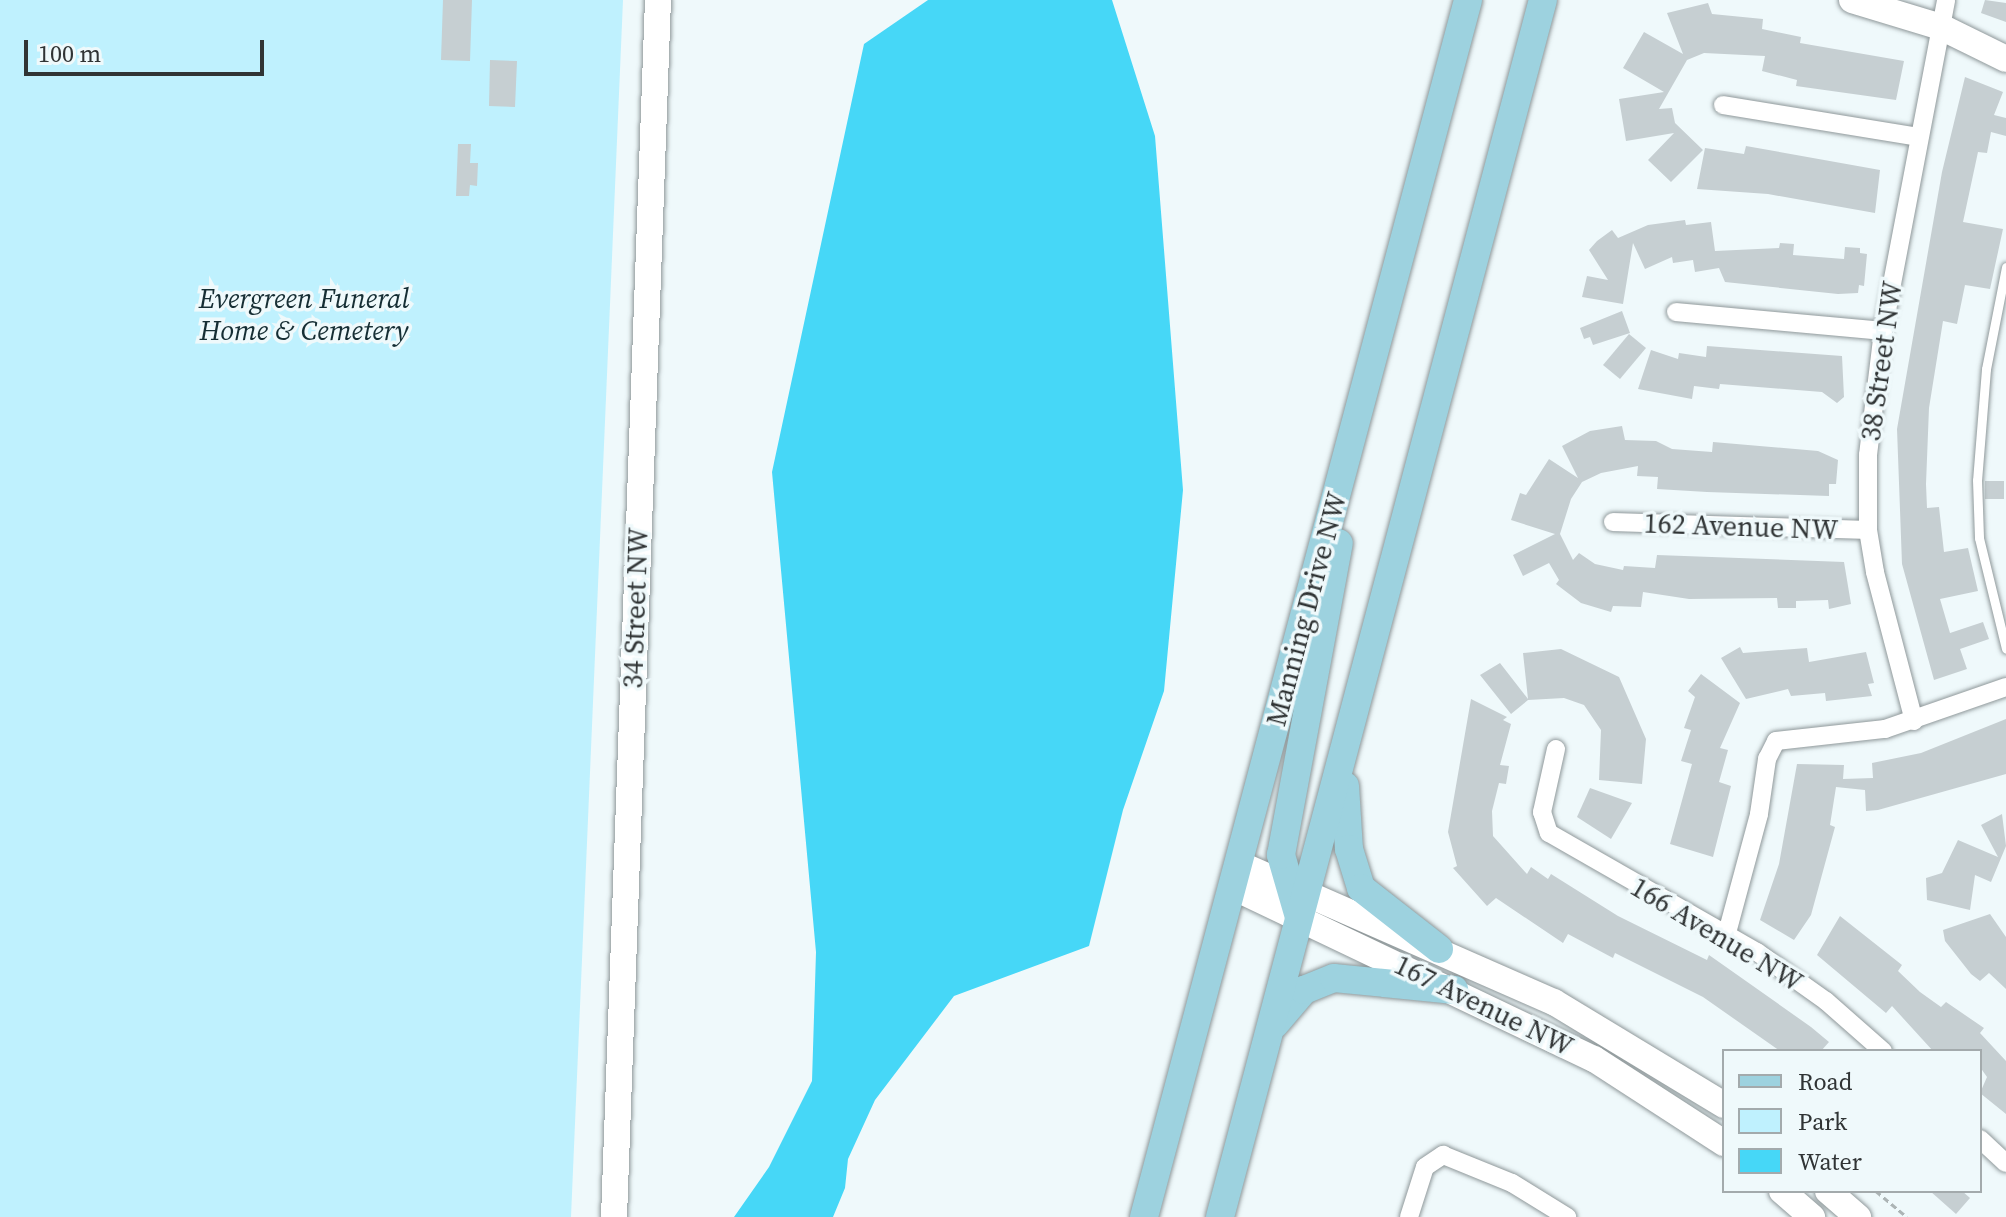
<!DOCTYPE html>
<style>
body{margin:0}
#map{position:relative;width:2006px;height:1217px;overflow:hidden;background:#eff9fb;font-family:"Source Serif 4",serif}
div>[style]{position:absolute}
.green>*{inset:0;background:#bff1fe}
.water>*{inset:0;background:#46d7f7}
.building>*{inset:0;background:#c6cfd2}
.path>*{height:3px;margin-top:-1.5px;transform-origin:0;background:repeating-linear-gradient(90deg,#acb4b5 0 6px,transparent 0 10px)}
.roads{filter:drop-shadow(0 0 2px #8f989a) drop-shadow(0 0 2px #8f989a)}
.lane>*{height:9px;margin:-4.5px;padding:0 4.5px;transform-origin:4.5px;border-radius:4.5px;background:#fff}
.street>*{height:18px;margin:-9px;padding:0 9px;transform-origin:9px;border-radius:9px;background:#fff}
.secondary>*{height:26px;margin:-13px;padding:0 13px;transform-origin:13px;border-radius:13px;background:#fff}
.primary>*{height:28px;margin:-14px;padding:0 14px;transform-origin:14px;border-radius:14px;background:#9dd2df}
span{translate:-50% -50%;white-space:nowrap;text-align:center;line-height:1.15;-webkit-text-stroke:7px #eff9fb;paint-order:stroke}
.park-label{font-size:28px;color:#162e34;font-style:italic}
.street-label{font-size:28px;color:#303435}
.legend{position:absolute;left:1722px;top:1049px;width:260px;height:144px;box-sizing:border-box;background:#eff9fb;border:2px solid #a3aaac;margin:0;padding:10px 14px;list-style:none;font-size:24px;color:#303435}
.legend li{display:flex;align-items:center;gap:16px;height:40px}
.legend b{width:40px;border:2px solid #a3aaac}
.scale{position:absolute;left:24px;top:40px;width:240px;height:36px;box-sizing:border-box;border:4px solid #303435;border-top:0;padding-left:10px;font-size:24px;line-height:28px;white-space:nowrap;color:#303435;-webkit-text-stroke:6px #eff9fb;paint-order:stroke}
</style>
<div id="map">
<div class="green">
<i style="clip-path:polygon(0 0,623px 0,571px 1217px,0 1217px)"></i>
</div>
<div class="water">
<i style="clip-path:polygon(928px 0,1112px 0,1155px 136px,1183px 490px,1164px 691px,1123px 810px,1089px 946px,954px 996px,875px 1100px,848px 1159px,845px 1188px,833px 1217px,734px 1217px,769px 1167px,812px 1081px,816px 952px,772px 472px,864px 44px)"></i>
</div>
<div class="building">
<i style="clip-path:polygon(443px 0,472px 0,470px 61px,441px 60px)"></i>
<i style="clip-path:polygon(1985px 0,2006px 3px,2006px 22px,1981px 13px)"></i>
<i style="clip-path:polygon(1708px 3px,1712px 14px,1763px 19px,1762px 29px,1801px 37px,1800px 43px,1904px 61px,1896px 100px,1796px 86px,1797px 80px,1762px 71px,1765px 56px,1704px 53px,1687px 60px,1659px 109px,1672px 108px,1675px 123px,1703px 150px,1671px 182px,1648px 160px,1674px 133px,1626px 141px,1619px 99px,1664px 92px,1623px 68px,1644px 32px,1683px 54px,1667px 13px)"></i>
<i style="clip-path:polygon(490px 60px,517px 61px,515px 107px,489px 106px)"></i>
<i style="clip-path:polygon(1965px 77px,2003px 92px,1994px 115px,2006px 118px,2006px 136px,1991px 132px,1987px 153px,1978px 152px,1963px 222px,2003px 229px,1990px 289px,1965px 285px,1957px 324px,1943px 321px,1929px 408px,1926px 484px,1927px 508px,1939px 507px,1944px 552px,1968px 548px,1978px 591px,1940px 599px,1950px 633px,1983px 622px,1989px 639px,1960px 649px,1967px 669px,1934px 680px,1902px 564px,1897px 429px,1942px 172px)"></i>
<i style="clip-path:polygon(458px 144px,471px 144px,470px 163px,478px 163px,477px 186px,470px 185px,469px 196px,456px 196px)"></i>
<i style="clip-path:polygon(1746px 146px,1880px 170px,1875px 213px,1768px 194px,1697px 189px,1705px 148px,1744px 154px)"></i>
<i style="clip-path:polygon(1685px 220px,1686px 225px,1711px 222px,1715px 251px,1779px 248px,1780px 243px,1794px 244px,1793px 255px,1844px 259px,1845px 247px,1860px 248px,1860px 253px,1867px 254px,1864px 286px,1859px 285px,1858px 293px,1838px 294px,1725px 282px,1719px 268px,1695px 272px,1693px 260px,1673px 263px,1672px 257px,1645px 269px,1633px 243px,1623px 304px,1582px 297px,1587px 276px,1608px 280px,1589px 250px,1597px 241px,1612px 230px,1618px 238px,1648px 225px)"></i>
<i style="clip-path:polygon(1622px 311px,1630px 333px,1593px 345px,1590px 337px,1584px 339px,1580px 328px)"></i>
<i style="clip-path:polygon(1629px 334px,1646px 348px,1620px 379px,1603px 365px)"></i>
<i style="clip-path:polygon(1707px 346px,1842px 356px,1844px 397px,1837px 403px,1822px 392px,1720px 384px,1719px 389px,1694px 386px,1692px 399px,1638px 389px,1651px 350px,1678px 359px,1679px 353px,1706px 357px)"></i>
<i style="clip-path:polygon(1622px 426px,1625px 440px,1656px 441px,1672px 449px,1712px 452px,1713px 442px,1818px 451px,1838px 460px,1836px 484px,1829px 484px,1829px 496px,1707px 492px,1657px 489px,1658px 477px,1637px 476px,1638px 466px,1601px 473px,1582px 482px,1571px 499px,1560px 534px,1573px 560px,1579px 553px,1595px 564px,1623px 570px,1624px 566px,1655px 568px,1657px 555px,1844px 562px,1851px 604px,1829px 609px,1828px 600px,1796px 601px,1796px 608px,1778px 608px,1777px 598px,1689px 599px,1643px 592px,1641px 607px,1613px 606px,1611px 612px,1581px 603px,1556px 584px,1559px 580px,1549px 563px,1523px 576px,1513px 555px,1555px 534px,1511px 520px,1520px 493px,1526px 495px,1549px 459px,1578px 478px,1562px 446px,1590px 431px)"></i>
<i style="clip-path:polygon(1985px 481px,2004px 481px,2004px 499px,1985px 499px)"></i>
<i style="clip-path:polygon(1740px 647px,1743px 653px,1807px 648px,1809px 662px,1866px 652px,1874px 683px,1868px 684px,1872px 696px,1826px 701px,1825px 693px,1791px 696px,1788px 689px,1746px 699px,1721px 658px)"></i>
<i style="clip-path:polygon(1561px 649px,1619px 677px,1646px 739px,1642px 784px,1599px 780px,1601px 730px,1584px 705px,1564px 698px,1528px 700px,1511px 714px,1480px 675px,1500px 663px,1528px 699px,1523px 653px)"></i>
<i style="clip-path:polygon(1701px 674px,1740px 703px,1720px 748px,1728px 750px,1719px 782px,1731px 786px,1713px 857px,1670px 844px,1692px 764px,1681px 761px,1691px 730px,1684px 728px,1695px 697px,1688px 691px)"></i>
<i style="clip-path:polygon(1471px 699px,1507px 717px,1503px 720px,1511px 724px,1500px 765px,1509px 766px,1506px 784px,1499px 783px,1492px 811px,1493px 836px,1527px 874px,1531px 867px,1548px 879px,1551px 874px,1618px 916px,1707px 960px,1709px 955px,1811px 1027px,1829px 1042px,1821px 1051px,1780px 1051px,1703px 997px,1615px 953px,1613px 958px,1568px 934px,1563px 943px,1496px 898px,1487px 906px,1453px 868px,1457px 866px,1448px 832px)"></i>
<i style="clip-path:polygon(2006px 719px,2006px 774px,1878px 810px,1866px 811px,1865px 790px,1836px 787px,1830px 825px,1835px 827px,1811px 915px,1794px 940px,1760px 920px,1779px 864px,1797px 764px,1844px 765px,1843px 779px,1873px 778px,1872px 763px,1921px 753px)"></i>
<i style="clip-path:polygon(1590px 788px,1632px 803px,1611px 839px,1577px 817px)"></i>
<i style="clip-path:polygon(2002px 814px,2006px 846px,1991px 882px,1975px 875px,1970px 910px,1927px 900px,1926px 878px,1942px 873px,1958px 840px,1998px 857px,1981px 825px)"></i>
<i style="clip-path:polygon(1990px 914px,2006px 937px,2006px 989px,1989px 973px,1980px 981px,1971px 974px,1945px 941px,1943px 930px)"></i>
<i style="clip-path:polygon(1840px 916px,1902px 965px,1898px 971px,1920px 992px,1941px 1007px,1946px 1002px,1984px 1028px,1980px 1033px,2006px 1061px,2006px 1114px,1980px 1093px,1987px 1077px,1980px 1067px,1980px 1051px,1933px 1051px,1892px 1006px,1886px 1013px,1817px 955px)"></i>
<i style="clip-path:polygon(1930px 1191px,1962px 1191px,1970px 1198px,1956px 1214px)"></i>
</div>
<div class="path">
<i style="left:1876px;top:1191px;width:40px;rotate:40deg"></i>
</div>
<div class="roads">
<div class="lane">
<i style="left:2006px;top:267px;width:104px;rotate:101.1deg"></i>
<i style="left:1986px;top:369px;width:111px;rotate:94.6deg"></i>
<i style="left:1977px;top:480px;width:58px;rotate:88deg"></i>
<i style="left:1979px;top:538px;width:114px;rotate:76.3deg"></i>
</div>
<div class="street">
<i style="left:1723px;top:105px;width:198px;rotate:9.3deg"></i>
<i style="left:1676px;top:312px;width:208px;rotate:5.2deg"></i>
<i style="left:1613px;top:522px;width:255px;rotate:1.8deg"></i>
<i style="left:1914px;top:721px;width:154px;rotate:-104.7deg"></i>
<i style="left:1875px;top:572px;width:43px;rotate:-99.5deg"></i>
<i style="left:1868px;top:530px;width:75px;rotate:-90deg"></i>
<i style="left:1868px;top:455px;width:125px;rotate:-83.1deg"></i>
<i style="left:1883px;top:331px;width:337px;rotate:-79.2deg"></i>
<i style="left:1556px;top:749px;width:65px;rotate:102.5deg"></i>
<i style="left:1542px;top:812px;width:22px;rotate:72deg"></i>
<i style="left:1549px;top:833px;width:240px;rotate:29.8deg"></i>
<i style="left:1757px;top:952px;width:85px;rotate:35.4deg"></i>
<i style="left:1826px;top:1001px;width:76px;rotate:41.3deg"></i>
<i style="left:1727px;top:933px;width:123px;rotate:-74.9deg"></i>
<i style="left:1759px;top:814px;width:56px;rotate:-81.7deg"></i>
<i style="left:1767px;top:759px;width:20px;rotate:-63deg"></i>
<i style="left:1776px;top:741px;width:110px;rotate:-6.3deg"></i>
<i style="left:1885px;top:729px;width:128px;rotate:-19.1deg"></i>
<i style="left:1980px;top:1139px;width:35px;rotate:43deg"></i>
<i style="left:1409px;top:1217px;width:52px;rotate:-72.3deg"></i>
<i style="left:1425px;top:1167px;width:22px;rotate:-34deg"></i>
<i style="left:1443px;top:1155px;width:74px;rotate:22.1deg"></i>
<i style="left:1512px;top:1183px;width:65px;rotate:31.7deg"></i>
</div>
<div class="secondary">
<i style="left:1852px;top:0;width:93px;rotate:16.9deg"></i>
<i style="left:1941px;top:27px;width:72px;rotate:26.2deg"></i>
<i style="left:1239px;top:864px;width:344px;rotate:23.7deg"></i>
<i style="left:1554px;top:1002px;width:199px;rotate:31.2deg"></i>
<i style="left:1233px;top:887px;width:400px;rotate:25.5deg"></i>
<i style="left:1594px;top:1059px;width:155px;rotate:32.9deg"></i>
<i style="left:1782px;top:1191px;width:40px;rotate:41deg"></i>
<i style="left:1828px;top:1191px;width:40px;rotate:41deg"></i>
<i style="left:614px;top:1217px;width:1218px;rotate:-87.93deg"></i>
</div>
<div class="primary">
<i style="left:1345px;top:786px;width:63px;rotate:86.4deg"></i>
<i style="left:1349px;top:849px;width:41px;rotate:72.9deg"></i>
<i style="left:1361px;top:888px;width:99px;rotate:38deg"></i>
<i style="left:1299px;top:917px;width:65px;rotate:-106.2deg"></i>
<i style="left:1281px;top:855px;width:317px;rotate:-79.5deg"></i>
<i style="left:1275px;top:1024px;width:45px;rotate:-49.5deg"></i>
<i style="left:1304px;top:990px;width:32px;rotate:-22deg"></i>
<i style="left:1334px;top:978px;width:121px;rotate:5.7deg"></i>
<i style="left:1144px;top:1217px;width:1259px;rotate:-75.09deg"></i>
<i style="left:1220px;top:1217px;width:1259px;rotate:-75.14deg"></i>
</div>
</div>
<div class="park-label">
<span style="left:304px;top:314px">Evergreen Funeral<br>Home &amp; Cemetery</span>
</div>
<div class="street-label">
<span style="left:1881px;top:361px;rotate:-82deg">38 Street NW</span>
<span style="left:1741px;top:526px;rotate:2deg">162 Avenue NW</span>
<span style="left:635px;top:608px;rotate:-88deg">34 Street NW</span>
<span style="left:1306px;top:609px;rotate:-75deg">Manning Drive NW</span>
<span style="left:1717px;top:934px;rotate:31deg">166 Avenue NW</span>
<span style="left:1484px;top:1005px;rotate:26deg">167 Avenue NW</span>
</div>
<ul class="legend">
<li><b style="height:10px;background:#9dd2df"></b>Road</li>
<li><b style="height:22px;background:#bff1fe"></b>Park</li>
<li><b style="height:22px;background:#46d7f7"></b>Water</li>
</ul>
<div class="scale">100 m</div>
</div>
